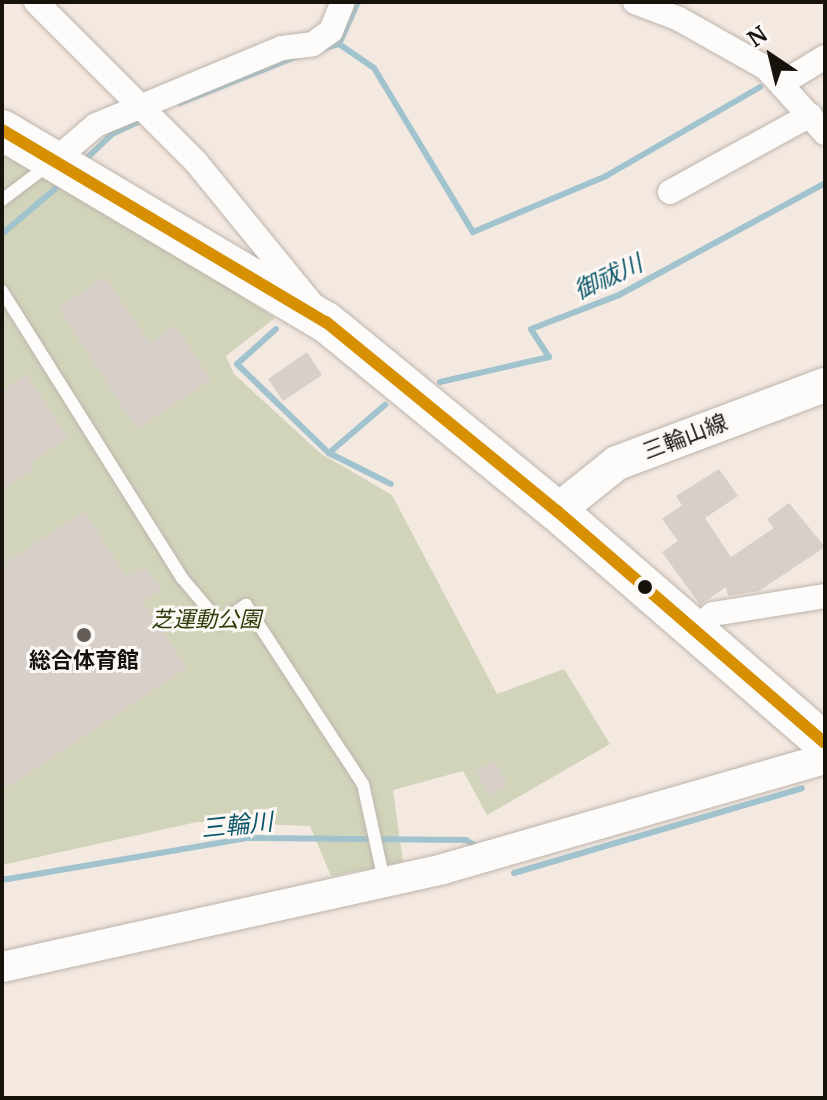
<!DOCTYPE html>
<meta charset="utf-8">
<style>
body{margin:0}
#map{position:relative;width:827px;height:1100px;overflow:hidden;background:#f4e9e1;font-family:Merriweather,"Noto Sans JP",serif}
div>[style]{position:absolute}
.green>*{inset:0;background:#d1d4ba}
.stream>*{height:6px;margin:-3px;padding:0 3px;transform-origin:3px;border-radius:3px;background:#a1c3cd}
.building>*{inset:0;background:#d8cfc9}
.roads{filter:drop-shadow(0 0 2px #bcb4ad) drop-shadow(0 0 2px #bcb4ad)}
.service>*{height:12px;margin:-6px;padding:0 6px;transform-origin:6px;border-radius:6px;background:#fdfcfa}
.minor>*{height:24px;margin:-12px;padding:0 12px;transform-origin:12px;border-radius:12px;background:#fdfcfa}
.tertiary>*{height:30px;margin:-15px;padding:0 15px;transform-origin:15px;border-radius:15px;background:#fdfcfa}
.secondary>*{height:34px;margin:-17px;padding:0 17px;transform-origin:17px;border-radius:17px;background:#fdfcfa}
.trunk>*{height:40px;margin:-20px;padding:0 20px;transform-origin:20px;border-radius:20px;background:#fdfcfa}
.bus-1>*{height:12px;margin:-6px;padding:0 6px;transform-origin:6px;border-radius:6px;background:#d69002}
.dots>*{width:22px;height:22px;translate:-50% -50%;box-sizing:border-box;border:4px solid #fcf8f5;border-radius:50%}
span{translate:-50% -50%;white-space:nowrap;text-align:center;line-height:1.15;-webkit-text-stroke:6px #fcf8f5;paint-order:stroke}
.street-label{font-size:22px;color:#18120d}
.park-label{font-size:22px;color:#2c3b08;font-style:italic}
.poi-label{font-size:22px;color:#18120d;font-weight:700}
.water-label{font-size:24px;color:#0a576a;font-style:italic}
.frame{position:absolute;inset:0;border:4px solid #18120d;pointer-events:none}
.north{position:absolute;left:731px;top:16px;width:80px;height:80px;-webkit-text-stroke:6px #fcf8f5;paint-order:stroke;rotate:325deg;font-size:22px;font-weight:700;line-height:32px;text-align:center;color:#18120d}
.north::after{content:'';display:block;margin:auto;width:28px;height:36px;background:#18120d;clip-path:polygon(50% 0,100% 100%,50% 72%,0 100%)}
</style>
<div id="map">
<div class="green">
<i style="clip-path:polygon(2px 152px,92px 199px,275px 318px,226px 356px,234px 374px,320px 453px,392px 495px,497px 694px,564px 669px,610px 744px,487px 815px,463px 771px,393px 790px,403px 862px,331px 876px,310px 826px,197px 822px,2px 865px)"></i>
</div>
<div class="stream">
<i style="left:339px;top:44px;width:42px;rotate:34.4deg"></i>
<i style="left:374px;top:68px;width:192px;rotate:58.9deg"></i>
<i style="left:473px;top:232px;width:144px;rotate:-22.8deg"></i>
<i style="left:606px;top:176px;width:178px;rotate:-30deg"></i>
<i style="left:325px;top:48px;width:15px;rotate:-16deg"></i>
<i style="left:339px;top:44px;width:46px;rotate:-65.7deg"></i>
<i style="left:180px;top:103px;width:124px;rotate:-21.8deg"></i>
<i style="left:82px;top:163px;width:42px;rotate:-44deg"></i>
<i style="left:112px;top:134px;width:35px;rotate:-25deg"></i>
<i style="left:2px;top:234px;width:80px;rotate:-40.4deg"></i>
<i style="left:276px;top:329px;width:52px;rotate:138.1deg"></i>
<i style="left:237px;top:364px;width:128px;rotate:44.1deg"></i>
<i style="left:329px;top:453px;width:69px;rotate:26.6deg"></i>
<i style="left:440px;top:382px;width:112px;rotate:-12.9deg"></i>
<i style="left:549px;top:357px;width:33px;rotate:-123deg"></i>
<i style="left:531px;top:329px;width:94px;rotate:-21.1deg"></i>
<i style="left:619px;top:295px;width:234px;rotate:-28.5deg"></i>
<i style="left:329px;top:453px;width:74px;rotate:-40.6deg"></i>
<i style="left:514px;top:873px;width:300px;rotate:-16.4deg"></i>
<i style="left:2px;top:880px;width:250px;rotate:-9.7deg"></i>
<i style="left:248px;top:838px;width:218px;rotate:0.5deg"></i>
<i style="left:466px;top:840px;width:13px;rotate:32deg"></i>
</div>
<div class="building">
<i style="clip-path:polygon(105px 277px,150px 343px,176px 326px,211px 380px,137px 429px,58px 308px)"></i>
<i style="clip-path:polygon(307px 352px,322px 375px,283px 401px,268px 379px)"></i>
<i style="clip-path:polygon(27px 374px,68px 438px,29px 464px,33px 470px,2px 490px,2px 390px)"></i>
<i style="clip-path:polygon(719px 469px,738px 496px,705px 518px,731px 557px,774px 528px,767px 519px,789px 503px,825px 547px,759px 591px,728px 596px,726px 587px,700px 605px,662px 552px,678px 541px,662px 519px,682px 505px,676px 496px)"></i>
<i style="clip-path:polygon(84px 511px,127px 577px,145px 566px,161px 590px,143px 601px,187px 668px,2px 791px,2px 565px)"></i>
<i style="clip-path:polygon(494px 761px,508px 785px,489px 796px,476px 771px)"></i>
</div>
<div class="roads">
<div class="service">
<i style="left:2px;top:200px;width:56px;rotate:-37.1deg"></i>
<i style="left:2px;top:291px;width:339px;rotate:57.9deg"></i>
<i style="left:182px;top:578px;width:59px;rotate:49.8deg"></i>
<i style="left:220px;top:623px;width:32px;rotate:-35deg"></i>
<i style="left:246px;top:605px;width:176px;rotate:56.9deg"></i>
<i style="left:342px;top:752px;width:38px;rotate:57deg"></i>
<i style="left:363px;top:784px;width:98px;rotate:77.7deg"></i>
</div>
<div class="minor">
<i style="left:36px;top:2px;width:226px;rotate:45deg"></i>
<i style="left:196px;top:162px;width:183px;rotate:50.8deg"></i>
<i style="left:635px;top:2px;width:47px;rotate:21.1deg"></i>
<i style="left:679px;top:19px;width:100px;rotate:29.4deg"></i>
<i style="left:766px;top:68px;width:88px;rotate:47.8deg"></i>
<i style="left:784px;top:82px;width:48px;rotate:-31.4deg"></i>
<i style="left:55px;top:160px;width:54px;rotate:-40.5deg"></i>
<i style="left:96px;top:125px;width:201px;rotate:-22.5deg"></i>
<i style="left:282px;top:48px;width:31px;rotate:-7deg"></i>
<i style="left:313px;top:44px;width:22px;rotate:-36deg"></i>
<i style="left:331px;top:31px;width:31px;rotate:-68deg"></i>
<i style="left:670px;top:192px;width:160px;rotate:-28.8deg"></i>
<i style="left:695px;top:629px;width:23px;rotate:-40deg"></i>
<i style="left:713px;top:614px;width:113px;rotate:-9.1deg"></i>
</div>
<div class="tertiary">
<i style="left:2px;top:967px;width:452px;rotate:-12.5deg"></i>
<i style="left:443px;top:869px;width:398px;rotate:-16.1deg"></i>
</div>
<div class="secondary">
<i style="left:557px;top:511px;width:77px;rotate:-38.7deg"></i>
<i style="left:617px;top:463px;width:222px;rotate:-20.6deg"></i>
</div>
<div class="trunk">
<i style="left:2px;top:130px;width:377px;rotate:30.7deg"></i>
<i style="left:326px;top:322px;width:298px;rotate:39.3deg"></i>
<i style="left:557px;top:511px;width:354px;rotate:40.9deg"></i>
</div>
</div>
<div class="bus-1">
<i style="left:2px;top:130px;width:377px;rotate:30.7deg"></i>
<i style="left:326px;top:322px;width:298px;rotate:39.3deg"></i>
<i style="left:557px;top:511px;width:354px;rotate:40.9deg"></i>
</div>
<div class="dots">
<i style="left:645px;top:587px;background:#18120d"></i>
<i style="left:84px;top:635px;background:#655d57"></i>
</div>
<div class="street-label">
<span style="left:685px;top:437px;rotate:-21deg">三輪山線</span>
</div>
<div class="park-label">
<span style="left:206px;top:620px">芝運動公園</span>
</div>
<div class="poi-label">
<span style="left:84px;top:661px">総合体育館</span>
</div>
<div class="water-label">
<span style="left:608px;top:277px;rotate:-25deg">御祓川</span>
<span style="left:237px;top:825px;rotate:-6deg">三輪川</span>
</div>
<div class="frame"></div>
<div class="north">N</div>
</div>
